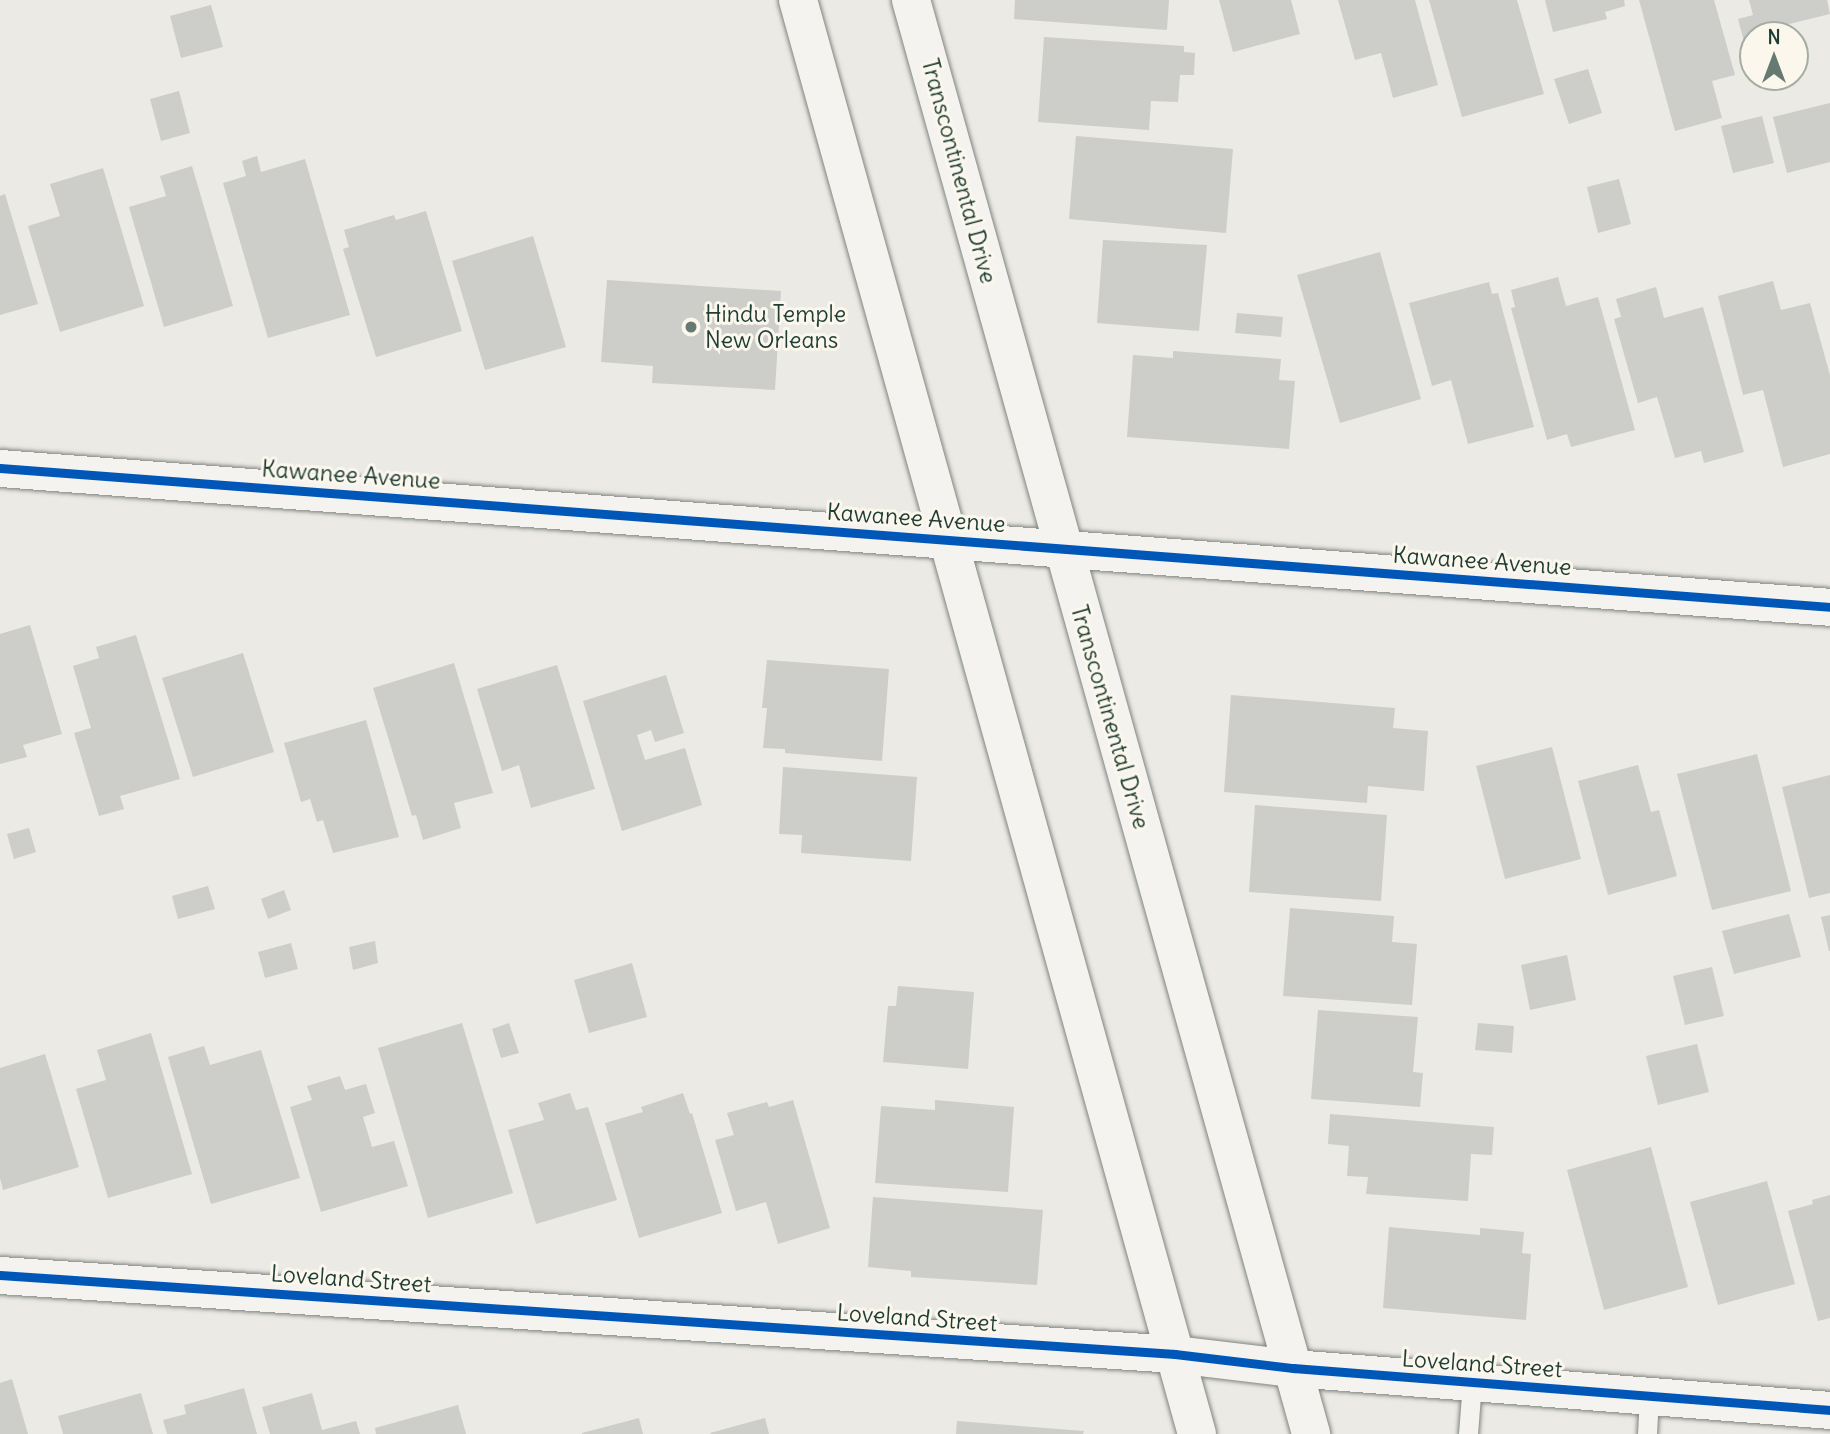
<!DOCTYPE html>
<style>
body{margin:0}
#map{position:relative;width:1830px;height:1434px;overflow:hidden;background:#ebeae4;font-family:Delius,sans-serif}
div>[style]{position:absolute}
.building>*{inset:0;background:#cdceca}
.roads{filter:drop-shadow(0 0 2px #808581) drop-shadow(0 0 2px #808581)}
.service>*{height:19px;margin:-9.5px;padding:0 9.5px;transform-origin:9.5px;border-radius:9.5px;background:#f4f3ef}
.minor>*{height:37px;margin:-18.5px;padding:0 18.5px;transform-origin:18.5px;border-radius:18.5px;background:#f4f3ef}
.tertiary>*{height:38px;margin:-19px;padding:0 19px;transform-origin:19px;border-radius:19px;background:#f4f3ef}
.cycleway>*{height:9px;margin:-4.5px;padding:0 4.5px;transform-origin:4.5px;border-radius:4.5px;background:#0057b8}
.dots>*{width:19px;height:19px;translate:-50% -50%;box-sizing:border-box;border:4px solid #fbf7ec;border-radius:50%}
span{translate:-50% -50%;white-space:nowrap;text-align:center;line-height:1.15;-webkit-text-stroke:6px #fbf7ec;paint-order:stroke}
.street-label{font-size:23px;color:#1f3d34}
.poi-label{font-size:23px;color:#1f3d34}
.left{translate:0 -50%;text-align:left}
.north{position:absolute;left:1739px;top:21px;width:70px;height:70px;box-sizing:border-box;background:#fbf7ec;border:2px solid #a3ada2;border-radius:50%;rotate:0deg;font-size:19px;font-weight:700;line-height:28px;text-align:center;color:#1f3d34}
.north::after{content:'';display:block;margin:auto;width:24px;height:32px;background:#667a72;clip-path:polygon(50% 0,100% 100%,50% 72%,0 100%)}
</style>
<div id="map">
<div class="building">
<i style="clip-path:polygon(1015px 0,1169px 0,1167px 30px,1014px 19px)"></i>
<i style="clip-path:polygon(1219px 0,1291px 0,1300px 34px,1233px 52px)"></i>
<i style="clip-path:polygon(1338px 0,1415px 0,1438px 85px,1393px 98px,1381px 53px,1355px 60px)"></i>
<i style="clip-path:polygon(1429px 0,1517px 0,1544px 94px,1462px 117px)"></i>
<i style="clip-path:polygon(1545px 0,1624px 0,1625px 6px,1605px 12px,1607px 19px,1553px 32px)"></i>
<i style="clip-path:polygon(1639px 0,1714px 0,1735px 75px,1712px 81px,1722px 118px,1675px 131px)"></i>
<i style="clip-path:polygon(1749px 0,1827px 0,1830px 14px,1785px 25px,1787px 35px,1753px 35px,1753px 47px,1746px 49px,1738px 19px,1753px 15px)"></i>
<i style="clip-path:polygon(211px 5px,223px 47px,181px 58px,170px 16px)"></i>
<i style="clip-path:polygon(1044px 37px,1184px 46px,1184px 52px,1195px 53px,1194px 75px,1180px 75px,1178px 102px,1151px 101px,1149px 130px,1038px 122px)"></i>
<i style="clip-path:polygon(1588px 69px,1602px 113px,1569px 124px,1554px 79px)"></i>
<i style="clip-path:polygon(179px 91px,190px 133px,161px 141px,150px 99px)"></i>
<i style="clip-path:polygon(1830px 103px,1830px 162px,1787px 173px,1773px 117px)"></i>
<i style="clip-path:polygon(1762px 116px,1774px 163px,1733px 173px,1721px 126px)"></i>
<i style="clip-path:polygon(1076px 136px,1233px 149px,1226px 233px,1069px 219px)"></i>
<i style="clip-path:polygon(257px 156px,261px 172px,305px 159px,350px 315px,268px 338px,223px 183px,246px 176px,242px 161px)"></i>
<i style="clip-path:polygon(192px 166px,233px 306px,164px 327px,129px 207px,166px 196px,160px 176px)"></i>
<i style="clip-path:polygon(103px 168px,144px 306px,60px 332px,28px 226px,60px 216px,50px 184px)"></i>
<i style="clip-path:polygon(1619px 179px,1631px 224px,1598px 233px,1587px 187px)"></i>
<i style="clip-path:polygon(5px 194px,38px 304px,0 315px,0 196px)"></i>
<i style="clip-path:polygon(426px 211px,462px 331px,376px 357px,343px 249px,349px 247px,344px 230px,394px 215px,396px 220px)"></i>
<i style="clip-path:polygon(533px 236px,566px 347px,485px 370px,452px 261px)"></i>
<i style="clip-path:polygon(1103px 240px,1207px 245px,1199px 331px,1097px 323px)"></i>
<i style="clip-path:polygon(1380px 252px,1421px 399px,1340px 423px,1297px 275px)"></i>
<i style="clip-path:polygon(1558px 277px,1566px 306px,1598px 297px,1635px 430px,1571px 447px,1567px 434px,1547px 440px,1511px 308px,1515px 307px,1511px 290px)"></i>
<i style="clip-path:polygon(607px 280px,781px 291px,775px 390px,652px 383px,653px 366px,601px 362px)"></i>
<i style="clip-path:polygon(1773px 281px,1781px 310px,1810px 303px,1830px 375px,1830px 454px,1783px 467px,1763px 390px,1743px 395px,1718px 296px)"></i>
<i style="clip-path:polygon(1489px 282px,1492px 294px,1498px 293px,1534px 427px,1468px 444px,1451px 380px,1432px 386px,1409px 303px)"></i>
<i style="clip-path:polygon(1656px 287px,1664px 318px,1703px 307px,1744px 452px,1704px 463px,1701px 451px,1675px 458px,1657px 397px,1638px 403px,1614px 319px,1621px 317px,1616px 299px)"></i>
<i style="clip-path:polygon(1237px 313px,1283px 317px,1281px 337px,1235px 333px)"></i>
<i style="clip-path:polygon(1173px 351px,1281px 359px,1279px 380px,1295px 381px,1289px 449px,1127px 437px,1133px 355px,1173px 358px)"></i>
<i style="clip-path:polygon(30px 625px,62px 734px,23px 745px,27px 757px,0 764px,0 634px)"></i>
<i style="clip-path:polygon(136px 635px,180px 779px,120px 796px,124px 809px,99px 816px,74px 733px,91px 728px,73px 666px,99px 658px,96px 647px)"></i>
<i style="clip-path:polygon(243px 653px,274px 752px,193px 777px,162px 678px)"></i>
<i style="clip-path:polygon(767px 660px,889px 669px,882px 761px,785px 753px,785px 749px,763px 748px,767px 708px,762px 708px)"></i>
<i style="clip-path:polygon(454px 663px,493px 793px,454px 803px,461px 828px,423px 840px,416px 815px,412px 816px,373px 688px)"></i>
<i style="clip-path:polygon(557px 665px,595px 789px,531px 808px,519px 765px,502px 771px,477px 689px)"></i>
<i style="clip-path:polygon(666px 675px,684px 733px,655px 742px,651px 730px,637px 735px,645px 760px,685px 748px,702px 805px,622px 831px,583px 701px)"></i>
<i style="clip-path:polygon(1231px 695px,1395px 708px,1393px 728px,1428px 731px,1424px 791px,1368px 786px,1367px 803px,1224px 792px)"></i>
<i style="clip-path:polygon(366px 720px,399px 837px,333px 853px,323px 820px,317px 822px,310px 799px,301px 802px,284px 743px)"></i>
<i style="clip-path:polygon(1552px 747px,1581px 859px,1505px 879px,1476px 766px)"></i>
<i style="clip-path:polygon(1757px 754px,1791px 891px,1712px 910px,1677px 774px)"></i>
<i style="clip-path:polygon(1638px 765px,1651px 812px,1659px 810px,1677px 876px,1608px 895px,1578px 781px)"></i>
<i style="clip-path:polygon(783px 767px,917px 777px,911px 861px,801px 853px,802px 835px,779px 834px)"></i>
<i style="clip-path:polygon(1830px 775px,1830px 893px,1809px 898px,1782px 787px)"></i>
<i style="clip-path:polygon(1255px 805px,1387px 815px,1381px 901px,1249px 892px)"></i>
<i style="clip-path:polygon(29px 828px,36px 852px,14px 859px,7px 834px)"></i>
<i style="clip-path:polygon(208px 886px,215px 909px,178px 919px,172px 896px)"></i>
<i style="clip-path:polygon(284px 890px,291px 910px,268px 919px,261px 899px)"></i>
<i style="clip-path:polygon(1290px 908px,1394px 916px,1392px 942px,1417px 944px,1412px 1005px,1283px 996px)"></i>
<i style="clip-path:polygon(1789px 914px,1801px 957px,1734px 974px,1722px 931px)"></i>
<i style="clip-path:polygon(1830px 915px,1830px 951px,1829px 951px,1821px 917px)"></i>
<i style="clip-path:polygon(375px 941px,378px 963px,353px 970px,349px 947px)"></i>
<i style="clip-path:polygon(291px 943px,298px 969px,265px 978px,258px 952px)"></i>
<i style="clip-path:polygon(1567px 955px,1576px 1000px,1530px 1010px,1521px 965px)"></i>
<i style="clip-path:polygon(632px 963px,647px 1017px,589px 1033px,574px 980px)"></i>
<i style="clip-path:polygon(1712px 967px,1724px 1016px,1685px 1025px,1673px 976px)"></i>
<i style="clip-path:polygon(898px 986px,974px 992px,968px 1069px,883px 1062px,888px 1006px,896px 1006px)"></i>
<i style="clip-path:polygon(1318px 1010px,1418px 1017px,1413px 1072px,1423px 1073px,1420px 1107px,1311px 1099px)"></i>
<i style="clip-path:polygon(462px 1023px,513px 1193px,428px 1218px,378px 1048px)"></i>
<i style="clip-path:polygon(509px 1023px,519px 1053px,501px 1058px,492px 1029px)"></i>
<i style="clip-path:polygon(1478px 1023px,1514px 1026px,1512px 1053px,1475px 1050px)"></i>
<i style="clip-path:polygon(151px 1033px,192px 1174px,108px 1198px,76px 1089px,106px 1080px,97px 1050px)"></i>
<i style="clip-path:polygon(1697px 1044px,1709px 1092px,1658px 1105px,1646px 1056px)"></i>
<i style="clip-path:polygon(204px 1046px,210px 1065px,261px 1050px,300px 1178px,211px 1204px,168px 1057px)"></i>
<i style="clip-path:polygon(45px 1054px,79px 1167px,3px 1190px,0 1178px,0 1068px)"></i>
<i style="clip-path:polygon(340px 1076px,345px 1090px,366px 1084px,375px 1113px,363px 1117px,372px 1147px,394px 1141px,408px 1186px,321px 1212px,290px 1107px,312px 1100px,307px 1086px)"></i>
<i style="clip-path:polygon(570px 1093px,576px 1110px,588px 1107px,617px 1200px,536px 1224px,508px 1130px,544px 1120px,538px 1103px)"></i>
<i style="clip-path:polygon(683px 1093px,690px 1114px,692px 1113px,722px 1213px,639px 1238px,605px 1123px,643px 1112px,641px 1107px)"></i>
<i style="clip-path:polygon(793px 1100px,830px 1228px,778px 1244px,766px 1202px,736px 1211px,715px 1140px,734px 1135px,727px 1113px,767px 1102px,769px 1107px)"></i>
<i style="clip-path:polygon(935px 1100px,1014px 1107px,1008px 1192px,875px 1183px,881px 1106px,935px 1110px)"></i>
<i style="clip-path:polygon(1330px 1114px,1494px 1127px,1492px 1155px,1471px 1154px,1468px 1201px,1366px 1194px,1368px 1177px,1347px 1176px,1349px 1146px,1328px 1144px)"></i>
<i style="clip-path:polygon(1651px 1147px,1688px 1287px,1604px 1310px,1567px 1170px)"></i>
<i style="clip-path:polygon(1767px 1181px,1795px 1284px,1718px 1305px,1690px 1202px)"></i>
<i style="clip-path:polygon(1830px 1195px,1830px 1318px,1818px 1321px,1788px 1211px,1813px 1204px,1812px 1200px)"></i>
<i style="clip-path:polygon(873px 1197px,1043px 1210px,1037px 1285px,911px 1277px,911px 1271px,868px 1267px)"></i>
<i style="clip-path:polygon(1389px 1227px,1480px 1235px,1480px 1228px,1524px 1232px,1522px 1253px,1531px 1254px,1526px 1320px,1383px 1308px)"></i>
<i style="clip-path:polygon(12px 1379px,28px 1434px,0 1434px,0 1383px)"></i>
<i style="clip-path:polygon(244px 1388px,257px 1434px,167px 1434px,163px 1420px,186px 1414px,184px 1405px)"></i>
<i style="clip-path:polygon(141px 1393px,153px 1434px,63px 1434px,58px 1416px)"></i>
<i style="clip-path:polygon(312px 1393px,322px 1430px,356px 1421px,360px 1434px,270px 1434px,262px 1407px)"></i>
<i style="clip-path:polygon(458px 1405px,466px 1434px,376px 1434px,375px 1428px)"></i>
<i style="clip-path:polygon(639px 1418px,643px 1434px,582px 1434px,582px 1433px)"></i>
<i style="clip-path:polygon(765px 1418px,769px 1434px,711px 1434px,710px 1433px)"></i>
<i style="clip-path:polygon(957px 1421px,1084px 1431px,1083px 1434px,956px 1434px)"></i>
</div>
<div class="roads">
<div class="service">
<i style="left:1468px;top:1434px;width:52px;rotate:-85.6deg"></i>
<i style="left:1647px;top:1434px;width:38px;rotate:-87deg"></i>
</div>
<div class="minor">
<i style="left:0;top:468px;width:1835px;rotate:4.34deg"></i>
<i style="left:0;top:1275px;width:1178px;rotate:3.85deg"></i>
<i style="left:1175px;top:1354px;width:119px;rotate:6.8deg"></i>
<i style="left:1293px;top:1368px;width:539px;rotate:4.47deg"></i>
</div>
<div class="tertiary">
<i style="left:798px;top:0;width:1488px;rotate:74.45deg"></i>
<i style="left:911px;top:0;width:1489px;rotate:74.41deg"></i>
</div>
</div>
<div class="cycleway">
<i style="left:0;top:468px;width:1835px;rotate:4.34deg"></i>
<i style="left:0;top:1275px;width:1178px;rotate:3.85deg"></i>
<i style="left:1175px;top:1354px;width:119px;rotate:6.8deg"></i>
<i style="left:1293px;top:1368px;width:539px;rotate:4.47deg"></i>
</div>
<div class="dots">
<i style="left:691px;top:327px;background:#667a72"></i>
</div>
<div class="street-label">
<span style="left:959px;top:171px;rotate:75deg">Transcontinental Drive</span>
<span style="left:351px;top:475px;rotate:4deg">Kawanee Avenue</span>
<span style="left:916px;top:518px;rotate:4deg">Kawanee Avenue</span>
<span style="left:1482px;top:561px;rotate:4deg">Kawanee Avenue</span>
<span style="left:1110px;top:717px;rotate:74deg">Transcontinental Drive</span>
<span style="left:351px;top:1279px;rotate:4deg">Loveland Street</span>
<span style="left:917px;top:1318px;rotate:4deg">Loveland Street</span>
<span style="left:1482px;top:1364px;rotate:4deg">Loveland Street</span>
</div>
<div class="poi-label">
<span class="left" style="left:705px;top:327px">Hindu Temple<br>New Orleans</span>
</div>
<div class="north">N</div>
</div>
